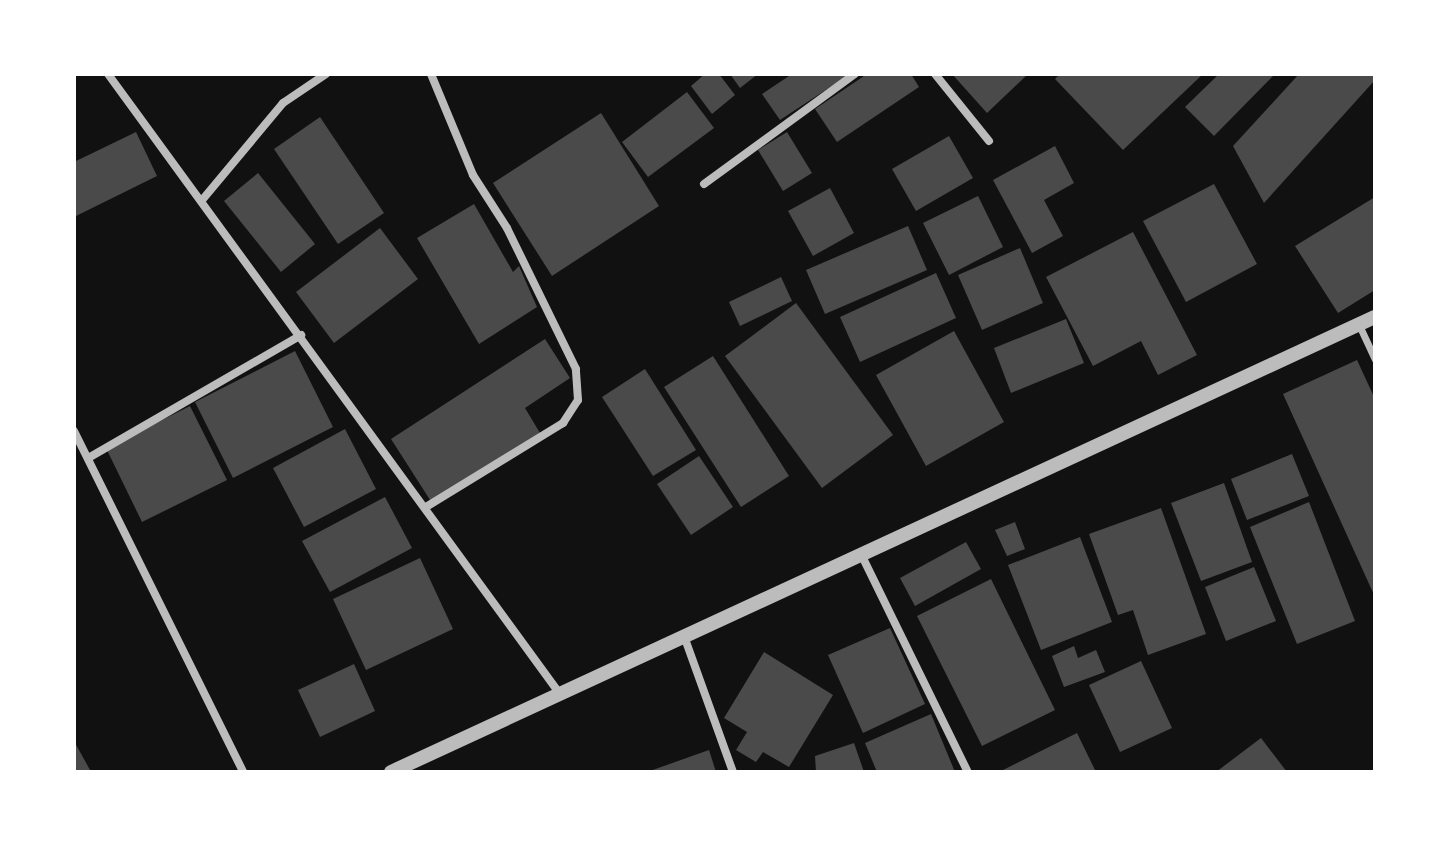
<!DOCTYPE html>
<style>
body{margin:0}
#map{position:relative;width:1449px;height:846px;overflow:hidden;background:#111;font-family:Lato,sans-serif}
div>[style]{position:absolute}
.building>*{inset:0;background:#4a4a4a}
.pedestrian>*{height:7px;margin:-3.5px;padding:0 3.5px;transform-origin:3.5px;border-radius:3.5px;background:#bcbcbc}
.minor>*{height:8px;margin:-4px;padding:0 4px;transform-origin:4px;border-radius:4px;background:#bcbcbc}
.tertiary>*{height:14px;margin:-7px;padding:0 7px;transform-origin:7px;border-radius:7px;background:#bcbcbc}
span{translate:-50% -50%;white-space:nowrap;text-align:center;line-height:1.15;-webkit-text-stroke:7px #fff;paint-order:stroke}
.frame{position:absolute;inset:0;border:76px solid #fff;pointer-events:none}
</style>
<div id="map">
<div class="building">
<i style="clip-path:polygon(705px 74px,719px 74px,735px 95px,712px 114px,691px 86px)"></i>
<i style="clip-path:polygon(730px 74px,758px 74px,740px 88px)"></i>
<i style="clip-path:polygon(792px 74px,850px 74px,780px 120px,762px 94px)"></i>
<i style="clip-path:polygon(867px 74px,911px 74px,919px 87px,837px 142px,815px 109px)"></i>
<i style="clip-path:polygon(952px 74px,1028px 74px,987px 113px)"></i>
<i style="clip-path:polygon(1060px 74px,1203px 74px,1123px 150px,1055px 79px)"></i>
<i style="clip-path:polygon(1219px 74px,1275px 74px,1214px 136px,1185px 107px)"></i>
<i style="clip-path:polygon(1299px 74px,1375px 74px,1375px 80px,1264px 203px,1233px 146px)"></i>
<i style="clip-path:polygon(687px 92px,714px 128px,648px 177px,622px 142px)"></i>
<i style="clip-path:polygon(601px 113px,659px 206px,552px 276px,493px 183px)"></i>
<i style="clip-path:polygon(320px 117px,384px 213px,338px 244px,274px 149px)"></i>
<i style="clip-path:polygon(136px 132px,157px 176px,74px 217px,74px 162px)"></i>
<i style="clip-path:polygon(787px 132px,812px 173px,783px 191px,758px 150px)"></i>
<i style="clip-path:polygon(949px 136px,973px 178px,916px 211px,892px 169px)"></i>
<i style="clip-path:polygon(1055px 146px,1074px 183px,1044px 200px,1063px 236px,1032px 253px,993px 180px)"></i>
<i style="clip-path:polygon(258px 173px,315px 244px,281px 272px,224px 201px)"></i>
<i style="clip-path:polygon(1214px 184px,1257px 264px,1186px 302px,1143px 221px)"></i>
<i style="clip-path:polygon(830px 188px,854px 233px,813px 256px,788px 211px)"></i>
<i style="clip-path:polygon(978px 196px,1003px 247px,949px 275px,923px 223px)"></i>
<i style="clip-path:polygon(1375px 197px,1375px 290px,1338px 313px,1295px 246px)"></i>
<i style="clip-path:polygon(474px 204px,513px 272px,519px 266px,537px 307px,479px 344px,417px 238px)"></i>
<i style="clip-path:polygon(908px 226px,927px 270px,825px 314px,806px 270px)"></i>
<i style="clip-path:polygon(380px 228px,418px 279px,334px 343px,296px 292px)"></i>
<i style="clip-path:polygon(1133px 232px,1197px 355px,1158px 375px,1141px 341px,1093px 366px,1046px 277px)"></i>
<i style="clip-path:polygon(1020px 248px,1043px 303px,982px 330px,958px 275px)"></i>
<i style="clip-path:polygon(936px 273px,956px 318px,860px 362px,840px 317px)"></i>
<i style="clip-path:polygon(781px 277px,792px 301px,740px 326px,729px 302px)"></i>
<i style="clip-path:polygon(796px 303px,893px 435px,822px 488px,725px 356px)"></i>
<i style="clip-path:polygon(1066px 319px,1084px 363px,1011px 393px,994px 348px)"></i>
<i style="clip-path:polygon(954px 331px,1004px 422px,926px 466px,876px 375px)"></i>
<i style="clip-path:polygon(545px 339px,570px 378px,525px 408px,540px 433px,432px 503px,391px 439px)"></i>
<i style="clip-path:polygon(295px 351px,333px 427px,233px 478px,195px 402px)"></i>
<i style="clip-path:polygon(713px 356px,789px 476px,741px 507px,664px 387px)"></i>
<i style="clip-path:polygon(1357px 360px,1375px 399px,1375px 597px,1283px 394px)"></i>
<i style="clip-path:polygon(645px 369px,696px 450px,653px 476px,602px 397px)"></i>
<i style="clip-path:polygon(190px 406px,227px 480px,142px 522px,106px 448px)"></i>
<i style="clip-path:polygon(345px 429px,376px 489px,304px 527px,273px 468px)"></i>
<i style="clip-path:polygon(1292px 454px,1309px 496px,1247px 520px,1231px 479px)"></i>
<i style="clip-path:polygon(699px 456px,733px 507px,691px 535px,657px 484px)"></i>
<i style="clip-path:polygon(1224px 483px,1252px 562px,1201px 581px,1171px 503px)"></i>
<i style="clip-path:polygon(385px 497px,412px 548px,330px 592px,302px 541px)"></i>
<i style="clip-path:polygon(1309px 502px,1355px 621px,1297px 644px,1250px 527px)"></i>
<i style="clip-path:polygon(1161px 508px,1206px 634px,1148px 655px,1133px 610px,1118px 615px,1089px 534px)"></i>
<i style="clip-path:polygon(1015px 522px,1025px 549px,1007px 556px,995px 530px)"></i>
<i style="clip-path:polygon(1080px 537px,1112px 622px,1041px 650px,1008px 565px)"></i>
<i style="clip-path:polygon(966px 542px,981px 569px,915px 606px,900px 578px)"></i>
<i style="clip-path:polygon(420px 558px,453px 629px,366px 670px,333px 599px)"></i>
<i style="clip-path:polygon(1254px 567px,1276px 621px,1226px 641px,1205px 587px)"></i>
<i style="clip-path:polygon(991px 579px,1055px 710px,982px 746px,917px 616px)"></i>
<i style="clip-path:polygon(890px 628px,925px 704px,863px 733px,828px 655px)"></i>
<i style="clip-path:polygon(1074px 646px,1078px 658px,1096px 650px,1105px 672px,1064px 687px,1052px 656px)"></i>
<i style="clip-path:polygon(764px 652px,833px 695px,789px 767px,763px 752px,756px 762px,736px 750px,747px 732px,724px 718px)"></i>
<i style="clip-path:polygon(1141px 661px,1172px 728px,1120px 752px,1089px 685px)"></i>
<i style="clip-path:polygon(354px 664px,375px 711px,320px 737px,298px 690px)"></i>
<i style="clip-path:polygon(931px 714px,955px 772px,877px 772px,865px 743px)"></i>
<i style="clip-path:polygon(1077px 733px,1096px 772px,999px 772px)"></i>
<i style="clip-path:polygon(1261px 738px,1287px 772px,1216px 772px)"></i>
<i style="clip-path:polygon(74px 741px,90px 770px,87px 772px,74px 772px)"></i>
<i style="clip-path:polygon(854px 743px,864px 772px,816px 772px,815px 756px)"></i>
<i style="clip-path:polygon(709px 750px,716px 772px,647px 772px)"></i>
</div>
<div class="pedestrian">
<i style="left:1359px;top:325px;width:38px;rotate:65deg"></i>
</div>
<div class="minor">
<i style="left:108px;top:74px;width:767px;rotate:53.91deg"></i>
<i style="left:935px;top:74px;width:86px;rotate:51.1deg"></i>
<i style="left:704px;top:184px;width:187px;rotate:-36.1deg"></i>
<i style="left:203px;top:199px;width:125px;rotate:-50.2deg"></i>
<i style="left:283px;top:103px;width:52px;rotate:-34deg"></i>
<i style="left:74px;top:431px;width:381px;rotate:63.6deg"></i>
<i style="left:90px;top:457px;width:244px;rotate:-30deg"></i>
<i style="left:426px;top:507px;width:161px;rotate:-31.5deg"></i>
<i style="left:563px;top:423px;width:27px;rotate:-57deg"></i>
<i style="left:578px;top:400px;width:31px;rotate:-94deg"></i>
<i style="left:576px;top:369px;width:157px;rotate:-116.1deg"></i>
<i style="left:507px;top:228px;width:63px;rotate:-122.7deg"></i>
<i style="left:473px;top:175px;width:109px;rotate:-112.6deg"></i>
<i style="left:861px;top:554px;width:243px;rotate:63.9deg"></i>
<i style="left:684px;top:636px;width:145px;rotate:70.2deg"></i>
</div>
<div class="tertiary">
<i style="left:391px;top:772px;width:1084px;rotate:-24.82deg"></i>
</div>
<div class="frame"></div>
</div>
